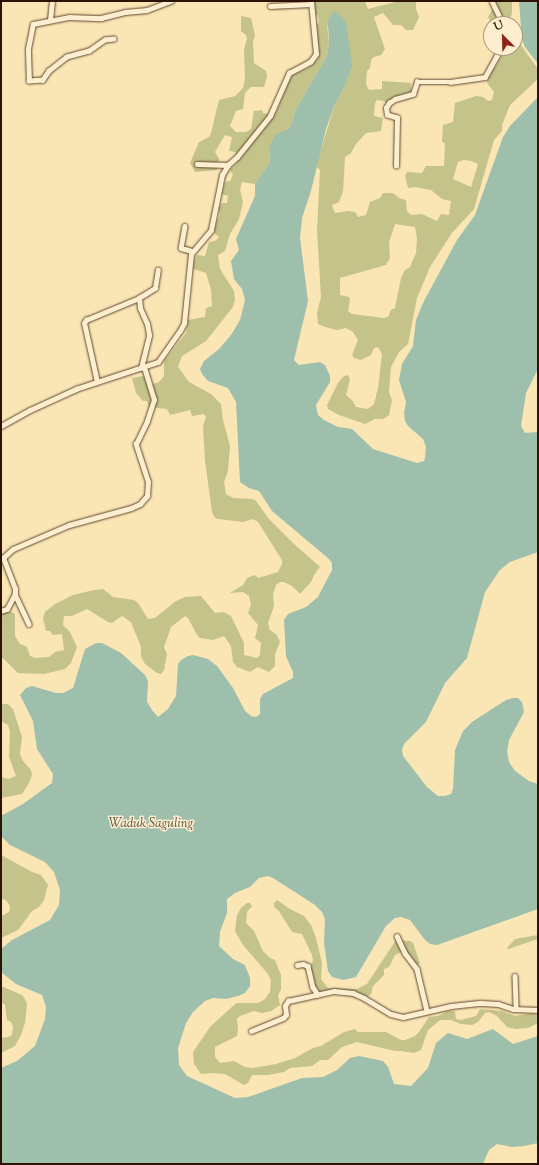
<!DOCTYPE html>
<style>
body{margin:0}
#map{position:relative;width:539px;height:1165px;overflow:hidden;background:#fae5b5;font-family:"Sorts Mill Goudy",serif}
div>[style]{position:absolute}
.green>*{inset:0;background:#c4c38a}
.water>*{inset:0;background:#9ebfac}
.roads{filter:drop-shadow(0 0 1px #604730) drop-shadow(0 0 1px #604730)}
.street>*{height:4.5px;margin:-2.25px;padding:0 2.25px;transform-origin:2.25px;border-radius:2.25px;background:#fceecf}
span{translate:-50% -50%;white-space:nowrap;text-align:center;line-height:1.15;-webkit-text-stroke:3px #fceecf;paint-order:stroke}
.water-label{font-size:13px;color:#544f3e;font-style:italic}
.frame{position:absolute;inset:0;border:2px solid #2c1203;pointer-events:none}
.north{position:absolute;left:483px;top:16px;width:40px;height:40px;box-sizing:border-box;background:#fceecf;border:1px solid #a9967d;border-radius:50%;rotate:337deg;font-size:11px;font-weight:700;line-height:16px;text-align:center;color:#2c1203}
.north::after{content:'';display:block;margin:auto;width:14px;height:18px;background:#8f2418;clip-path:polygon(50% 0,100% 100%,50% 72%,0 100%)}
</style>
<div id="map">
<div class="green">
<i style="clip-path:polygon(evenodd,313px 1px,365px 1px,368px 9px,399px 1px,416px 1px,416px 9px,419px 17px,413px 30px,406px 30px,401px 25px,393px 25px,383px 13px,374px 17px,385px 49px,381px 55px,374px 57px,371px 60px,370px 68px,367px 71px,366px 84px,369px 90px,382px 89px,382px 81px,411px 83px,411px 92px,393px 101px,391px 105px,383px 101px,377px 100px,375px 103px,374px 116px,383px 118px,381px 131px,366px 133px,356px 144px,351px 153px,345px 157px,343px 192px,339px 202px,332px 205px,335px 213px,348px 211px,355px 212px,358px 217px,366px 215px,370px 202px,380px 198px,383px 193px,393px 193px,399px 198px,406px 200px,407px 211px,411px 215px,422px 214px,437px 221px,441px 214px,449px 215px,451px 201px,442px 199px,431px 190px,415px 187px,408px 188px,405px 176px,407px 172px,422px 173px,426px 166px,444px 166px,445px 143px,442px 142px,443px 125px,453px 122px,455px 103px,476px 96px,483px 97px,488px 101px,492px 100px,494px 92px,487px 83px,486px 69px,495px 68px,506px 48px,515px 48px,515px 29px,520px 32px,521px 45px,525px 51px,538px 69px,538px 79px,510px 105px,502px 125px,502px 131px,494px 140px,474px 209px,452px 233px,430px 267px,417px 298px,408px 344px,399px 352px,391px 367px,389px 392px,392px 400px,389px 415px,383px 419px,375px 419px,365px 424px,339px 415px,328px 409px,327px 405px,338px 383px,344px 376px,348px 375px,350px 379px,346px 395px,352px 400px,356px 407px,368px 409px,374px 404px,378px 388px,382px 354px,378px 347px,374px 348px,371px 355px,361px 360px,354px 358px,352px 355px,358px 340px,353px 332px,346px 328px,337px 330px,322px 326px,318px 324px,317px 313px,321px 297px,317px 230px,320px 170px,316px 166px,335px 104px,345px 86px,327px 24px,329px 45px,327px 56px,297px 107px,289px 129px,269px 148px,270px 162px,255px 184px,242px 182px,240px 190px,243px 202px,239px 219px,230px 234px,225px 251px,218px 255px,220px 269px,234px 291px,235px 299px,233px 307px,206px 341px,182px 356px,178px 367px,189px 382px,211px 394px,221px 404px,223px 420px,230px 446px,228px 471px,224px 482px,226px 494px,233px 498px,253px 499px,256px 501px,269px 519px,293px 543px,320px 567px,314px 575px,311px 582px,300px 594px,292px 586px,284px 582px,280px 582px,276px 585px,273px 594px,274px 606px,268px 623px,270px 630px,277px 635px,280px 642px,275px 654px,275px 666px,269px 672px,258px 667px,250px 672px,237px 667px,233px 662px,231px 646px,224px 636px,213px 640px,200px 638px,197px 635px,188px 618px,185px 616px,171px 627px,164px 647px,167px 654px,164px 670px,161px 674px,157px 673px,145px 664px,141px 656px,141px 647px,131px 622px,122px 616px,112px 623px,108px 622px,87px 609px,72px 616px,64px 616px,63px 625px,70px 632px,77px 647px,71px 663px,65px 669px,44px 674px,18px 673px,4px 659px,1px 658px,1px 610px,4px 608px,15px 614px,15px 636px,20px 644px,27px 647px,30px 656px,36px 658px,49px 657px,55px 652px,64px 650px,62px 634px,53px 635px,50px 631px,46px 631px,43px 618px,45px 612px,55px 604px,73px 595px,94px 590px,103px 589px,113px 597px,134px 600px,138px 603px,148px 619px,155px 618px,176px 601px,185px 597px,201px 596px,215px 613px,223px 612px,231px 616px,244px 643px,244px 655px,257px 658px,260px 655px,261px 643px,255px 638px,258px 625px,248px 613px,251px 605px,249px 596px,243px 592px,230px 593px,243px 585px,247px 578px,255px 575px,258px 578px,278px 572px,282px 564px,282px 560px,258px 522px,253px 519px,243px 522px,218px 519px,215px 518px,212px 512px,205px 461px,203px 426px,206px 417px,204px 414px,192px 416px,190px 410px,170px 415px,167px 409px,149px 407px,147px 401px,143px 401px,136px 393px,132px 378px,144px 376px,148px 386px,159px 382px,164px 376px,164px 361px,186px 333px,188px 320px,205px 317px,206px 308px,212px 306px,211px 290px,206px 273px,191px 268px,197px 255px,205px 256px,209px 242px,215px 241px,219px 237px,213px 232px,220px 214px,218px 209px,222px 203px,227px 203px,228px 196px,222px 194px,225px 182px,230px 181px,233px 175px,230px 170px,237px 163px,236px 152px,229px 151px,232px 137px,225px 135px,215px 152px,219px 159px,217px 170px,195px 172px,190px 163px,199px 142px,209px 137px,211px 133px,219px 100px,235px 96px,243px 88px,245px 79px,244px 50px,247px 38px,246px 35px,241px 31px,241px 16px,251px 18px,255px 35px,253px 42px,254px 63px,266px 71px,267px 77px,264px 87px,251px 87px,245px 93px,243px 109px,236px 111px,230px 126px,236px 132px,246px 132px,251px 129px,254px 111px,262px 110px,263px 113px,275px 115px,291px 76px,308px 68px,317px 60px,319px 54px,317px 24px,319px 23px,318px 15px,314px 16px,313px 1px,464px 160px,471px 161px,478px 164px,471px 187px,453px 179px,458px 162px,464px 160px,313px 1px,395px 224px,415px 227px,417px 238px,416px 253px,410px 267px,405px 270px,401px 278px,395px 308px,391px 310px,388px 317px,384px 318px,352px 314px,348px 311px,350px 300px,349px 297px,340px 295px,340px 278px,386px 265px,390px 258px,389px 242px,395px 224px)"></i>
<i style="clip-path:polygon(497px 1px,512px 1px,512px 14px,508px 21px,510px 24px,492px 24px,488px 17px)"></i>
<i style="clip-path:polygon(1px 704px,8px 704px,13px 709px,22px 737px,20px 754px,23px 761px,31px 770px,32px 775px,29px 783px,22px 794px,1px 798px,1px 777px,8px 779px,16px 776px,9px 757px,10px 732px,8px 725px,1px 721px)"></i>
<i style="clip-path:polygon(1px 855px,32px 872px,41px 875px,48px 885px,44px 900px,39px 907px,32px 911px,18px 930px,1px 938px,1px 920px,2px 916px,9px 912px,10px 906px,6px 900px,1px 899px)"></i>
<i style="clip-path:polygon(277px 900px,290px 909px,304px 916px,311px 925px,316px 938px,322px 963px,321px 979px,328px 988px,357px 989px,367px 984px,396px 940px,410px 941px,413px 943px,420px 963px,418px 965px,415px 964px,405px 950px,395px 955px,389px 967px,384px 969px,384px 975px,373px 986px,371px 994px,363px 1000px,343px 993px,314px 996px,311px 989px,310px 981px,307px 972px,313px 961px,312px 955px,302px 934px,292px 932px,279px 911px,274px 907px,274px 903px)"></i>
<i style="clip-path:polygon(247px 903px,250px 903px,252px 906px,247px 912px,246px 923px,254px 931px,263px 951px,270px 958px,275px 960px,281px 975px,281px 990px,278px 995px,280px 1005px,271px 1011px,262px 1013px,254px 1011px,240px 1016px,237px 1019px,238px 1030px,237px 1036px,215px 1047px,215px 1057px,220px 1063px,234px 1061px,245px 1067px,253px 1068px,276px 1064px,295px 1058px,313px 1048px,321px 1046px,344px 1032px,355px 1029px,358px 1032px,386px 1032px,401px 1040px,405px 1040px,415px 1036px,419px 1032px,429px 1017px,438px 1016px,448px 1011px,455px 1011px,456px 1019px,461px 1020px,476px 1016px,480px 1009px,502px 1011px,515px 1016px,533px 1013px,538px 1015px,538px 1023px,528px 1028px,516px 1029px,507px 1027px,497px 1016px,489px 1012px,485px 1013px,478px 1022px,472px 1025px,461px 1024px,451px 1020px,440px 1020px,428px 1030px,421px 1050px,414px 1053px,401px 1051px,395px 1051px,357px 1042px,342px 1047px,328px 1060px,320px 1060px,312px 1066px,290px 1068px,284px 1072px,268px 1075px,252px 1075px,248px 1083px,244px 1085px,225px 1074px,213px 1073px,201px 1074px,194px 1064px,193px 1052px,210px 1027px,234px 1005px,237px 1003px,258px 1003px,265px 999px,270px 992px,271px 981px,268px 974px,243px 945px,235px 931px,237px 915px,241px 908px)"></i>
<i style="clip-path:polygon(538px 935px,538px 939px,508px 949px,507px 948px,515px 939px)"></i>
<i style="clip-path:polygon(1px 986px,22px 995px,26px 1001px,27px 1005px,25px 1023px,21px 1035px,15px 1046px,1px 1053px,1px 1038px,8px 1037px,12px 1035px,13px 1026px,11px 1022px,7px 1020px,5px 1004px,1px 1003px)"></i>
</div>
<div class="water">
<i style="clip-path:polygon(519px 1px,538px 1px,538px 64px,525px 47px,522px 40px)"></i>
<i style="clip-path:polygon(335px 12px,338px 13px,346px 22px,352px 65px,345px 86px,335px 104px,326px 129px,311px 191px,302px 218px,300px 238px,308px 301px,294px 360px,299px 365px,320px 362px,325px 365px,330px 376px,330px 382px,316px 405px,318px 415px,324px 420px,338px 427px,352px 429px,373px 449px,417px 463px,424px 461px,425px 458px,426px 447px,423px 439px,408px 426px,405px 421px,404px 413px,406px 402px,399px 380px,402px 364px,413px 346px,416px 320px,424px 301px,457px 240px,475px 215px,503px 137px,510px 126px,538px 97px,538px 369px,526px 393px,521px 426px,525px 433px,538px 432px,538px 552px,510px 562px,500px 570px,485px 592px,467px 658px,445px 683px,426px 722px,404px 744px,402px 750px,403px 756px,427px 787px,438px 796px,445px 796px,451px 794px,453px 789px,455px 750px,463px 731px,472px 722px,506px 700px,513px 698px,518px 698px,522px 702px,524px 712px,509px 740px,507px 752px,509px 762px,515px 771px,529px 781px,538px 784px,538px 909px,437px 945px,430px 944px,425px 940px,410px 920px,401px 917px,395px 918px,386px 926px,356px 977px,343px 980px,332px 977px,328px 971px,324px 943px,325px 919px,322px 912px,315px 905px,273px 878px,268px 876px,259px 878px,250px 887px,235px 893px,227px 899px,227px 913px,220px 932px,219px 946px,233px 959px,245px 965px,250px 978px,250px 986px,245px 993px,238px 996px,226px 999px,213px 998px,205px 1001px,193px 1012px,186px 1023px,178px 1048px,179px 1065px,187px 1076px,235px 1098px,248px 1097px,302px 1078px,323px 1077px,337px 1070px,350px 1058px,359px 1056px,383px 1061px,388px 1067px,394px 1084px,411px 1086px,428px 1068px,436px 1043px,448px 1033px,467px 1039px,493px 1029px,513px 1044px,538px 1036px,538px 1143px,524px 1146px,512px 1147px,497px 1144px,489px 1150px,483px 1164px,1px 1164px,1px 1068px,17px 1061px,35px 1046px,45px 1019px,46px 1007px,42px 995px,16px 984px,1px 972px,1px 949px,12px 940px,50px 920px,59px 905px,60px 890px,54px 872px,45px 862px,10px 845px,1px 836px,1px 816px,23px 804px,52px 783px,53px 774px,37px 749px,33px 721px,20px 695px,26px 688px,32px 686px,56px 693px,63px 693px,73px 688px,85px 649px,96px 643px,102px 643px,121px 653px,145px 675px,148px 681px,147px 702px,152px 710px,158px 717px,168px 709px,176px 696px,178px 664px,181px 660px,188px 656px,193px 655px,208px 659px,217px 666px,233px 688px,245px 711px,251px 716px,256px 717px,260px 714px,260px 699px,263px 694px,293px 678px,293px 672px,286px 656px,284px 620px,288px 614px,306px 607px,318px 597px,332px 570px,332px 563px,329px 559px,272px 511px,259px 491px,249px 488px,240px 482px,236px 402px,228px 388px,208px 381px,202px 374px,200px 369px,204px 361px,219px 349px,231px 335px,240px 320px,245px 300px,242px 289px,234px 279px,231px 261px,239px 250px,236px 239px,255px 196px,255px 184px,270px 162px,269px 148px,276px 134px,289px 129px,297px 107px,327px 56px,329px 45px,328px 20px,332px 13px)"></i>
</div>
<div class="roads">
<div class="street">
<i style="left:492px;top:1px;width:25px;rotate:64deg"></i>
<i style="left:270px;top:6px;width:41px;rotate:-2.8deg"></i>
<i style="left:50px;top:20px;width:19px;rotate:-84deg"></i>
<i style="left:114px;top:39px;width:9px;rotate:174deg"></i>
<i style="left:105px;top:40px;width:19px;rotate:145deg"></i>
<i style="left:89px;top:51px;width:23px;rotate:165deg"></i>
<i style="left:67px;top:57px;width:23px;rotate:142deg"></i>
<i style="left:49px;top:71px;width:11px;rotate:124deg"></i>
<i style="left:43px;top:80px;width:14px;rotate:176deg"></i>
<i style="left:29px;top:81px;width:32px;rotate:-92deg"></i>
<i style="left:28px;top:49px;width:25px;rotate:-79deg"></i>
<i style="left:33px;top:24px;width:37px;rotate:-11deg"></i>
<i style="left:69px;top:17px;width:32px;rotate:2deg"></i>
<i style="left:101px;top:18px;width:25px;rotate:-14deg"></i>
<i style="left:125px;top:12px;width:22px;rotate:-5deg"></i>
<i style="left:147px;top:10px;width:26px;rotate:-21deg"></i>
<i style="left:197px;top:164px;width:31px;rotate:2deg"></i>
<i style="left:396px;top:166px;width:48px;rotate:-88.8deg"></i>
<i style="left:397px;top:118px;width:10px;rotate:-163deg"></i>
<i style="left:387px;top:115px;width:7px;rotate:-98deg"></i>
<i style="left:386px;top:108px;width:6px;rotate:-59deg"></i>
<i style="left:389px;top:103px;width:7px;rotate:-34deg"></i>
<i style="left:395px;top:99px;width:19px;rotate:-16deg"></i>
<i style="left:413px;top:94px;width:13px;rotate:-72deg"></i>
<i style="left:417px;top:82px;width:33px"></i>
<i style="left:450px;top:82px;width:35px;rotate:-8deg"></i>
<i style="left:485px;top:77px;width:33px;rotate:-61deg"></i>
<i style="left:185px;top:226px;width:22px;rotate:100deg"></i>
<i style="left:181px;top:248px;width:11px;rotate:15deg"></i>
<i style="left:141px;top:368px;width:34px;rotate:-76deg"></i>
<i style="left:149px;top:335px;width:11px;rotate:-100deg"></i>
<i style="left:147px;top:324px;width:17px;rotate:-114deg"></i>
<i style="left:140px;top:308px;width:10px;rotate:-96deg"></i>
<i style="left:139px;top:298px;width:19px;rotate:-32deg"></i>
<i style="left:155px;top:288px;width:18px;rotate:-81deg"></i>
<i style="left:97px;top:382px;width:60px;rotate:-102.4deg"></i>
<i style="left:84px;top:323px;width:4px;rotate:-56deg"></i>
<i style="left:86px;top:320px;width:57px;rotate:-22.5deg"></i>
<i style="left:1px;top:426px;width:33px;rotate:-29deg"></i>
<i style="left:30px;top:410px;width:51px;rotate:-24.5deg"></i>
<i style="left:76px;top:389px;width:86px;rotate:-18.2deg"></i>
<i style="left:158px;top:362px;width:38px;rotate:-55deg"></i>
<i style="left:180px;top:331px;width:9px;rotate:-63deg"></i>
<i style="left:184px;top:323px;width:69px;rotate:-84.2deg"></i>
<i style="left:191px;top:254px;width:31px;rotate:-50deg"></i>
<i style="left:211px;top:230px;width:56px;rotate:-78.7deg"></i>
<i style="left:222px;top:175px;width:12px;rotate:-59deg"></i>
<i style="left:228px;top:165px;width:12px;rotate:-42deg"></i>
<i style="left:237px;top:157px;width:53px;rotate:-51.2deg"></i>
<i style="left:270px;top:116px;width:47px;rotate:-66.2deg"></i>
<i style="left:289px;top:73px;width:24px;rotate:-28deg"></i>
<i style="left:310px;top:62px;width:10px;rotate:-53deg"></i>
<i style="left:316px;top:54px;width:53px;rotate:-95.4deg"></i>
<i style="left:15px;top:594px;width:33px;rotate:65deg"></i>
<i style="left:1px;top:611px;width:6px;rotate:-18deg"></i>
<i style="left:7px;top:609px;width:17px;rotate:-62deg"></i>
<i style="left:15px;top:594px;width:5px;rotate:-90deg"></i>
<i style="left:15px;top:589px;width:33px;rotate:-111deg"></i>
<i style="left:3px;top:558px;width:13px;rotate:-42deg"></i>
<i style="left:13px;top:549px;width:61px;rotate:-23.2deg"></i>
<i style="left:69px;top:525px;width:64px;rotate:-15.3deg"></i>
<i style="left:131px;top:508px;width:10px;rotate:-24deg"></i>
<i style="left:140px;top:504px;width:11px;rotate:-49deg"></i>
<i style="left:147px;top:496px;width:14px;rotate:-86deg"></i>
<i style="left:148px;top:482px;width:40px;rotate:-108deg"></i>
<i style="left:136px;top:444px;width:25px;rotate:-64deg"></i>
<i style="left:147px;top:421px;width:22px;rotate:-72deg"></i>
<i style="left:154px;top:400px;width:34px;rotate:-107deg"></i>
<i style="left:397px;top:936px;width:19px;rotate:65deg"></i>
<i style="left:405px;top:953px;width:20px;rotate:53deg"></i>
<i style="left:417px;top:969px;width:43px;rotate:76.6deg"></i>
<i style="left:297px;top:965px;width:6px;rotate:-9deg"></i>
<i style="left:303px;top:964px;width:5px;rotate:22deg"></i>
<i style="left:308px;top:966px;width:22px;rotate:77deg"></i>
<i style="left:313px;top:987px;width:9px;rotate:58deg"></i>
<i style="left:515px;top:976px;width:33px;rotate:88deg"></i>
<i style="left:251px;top:1031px;width:35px;rotate:-22deg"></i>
<i style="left:283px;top:1018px;width:4px;rotate:-45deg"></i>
<i style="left:286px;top:1015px;width:9px;rotate:-96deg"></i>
<i style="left:285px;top:1006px;width:6px;rotate:-59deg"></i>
<i style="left:288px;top:1001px;width:47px;rotate:-12.3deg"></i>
<i style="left:334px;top:991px;width:19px;rotate:6deg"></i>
<i style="left:353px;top:993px;width:12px;rotate:24deg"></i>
<i style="left:364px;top:998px;width:31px;rotate:31deg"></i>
<i style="left:391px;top:1014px;width:12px;rotate:14deg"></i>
<i style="left:403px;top:1017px;width:49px;rotate:-12.9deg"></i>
<i style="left:451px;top:1006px;width:30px;rotate:-6deg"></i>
<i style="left:481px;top:1003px;width:17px;rotate:3deg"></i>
<i style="left:498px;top:1004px;width:16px;rotate:18deg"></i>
<i style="left:513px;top:1009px;width:25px;rotate:2deg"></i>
</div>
</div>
<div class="water-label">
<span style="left:151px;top:824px">Waduk Saguling</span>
</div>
<div class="frame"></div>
<div class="north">U</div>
</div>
